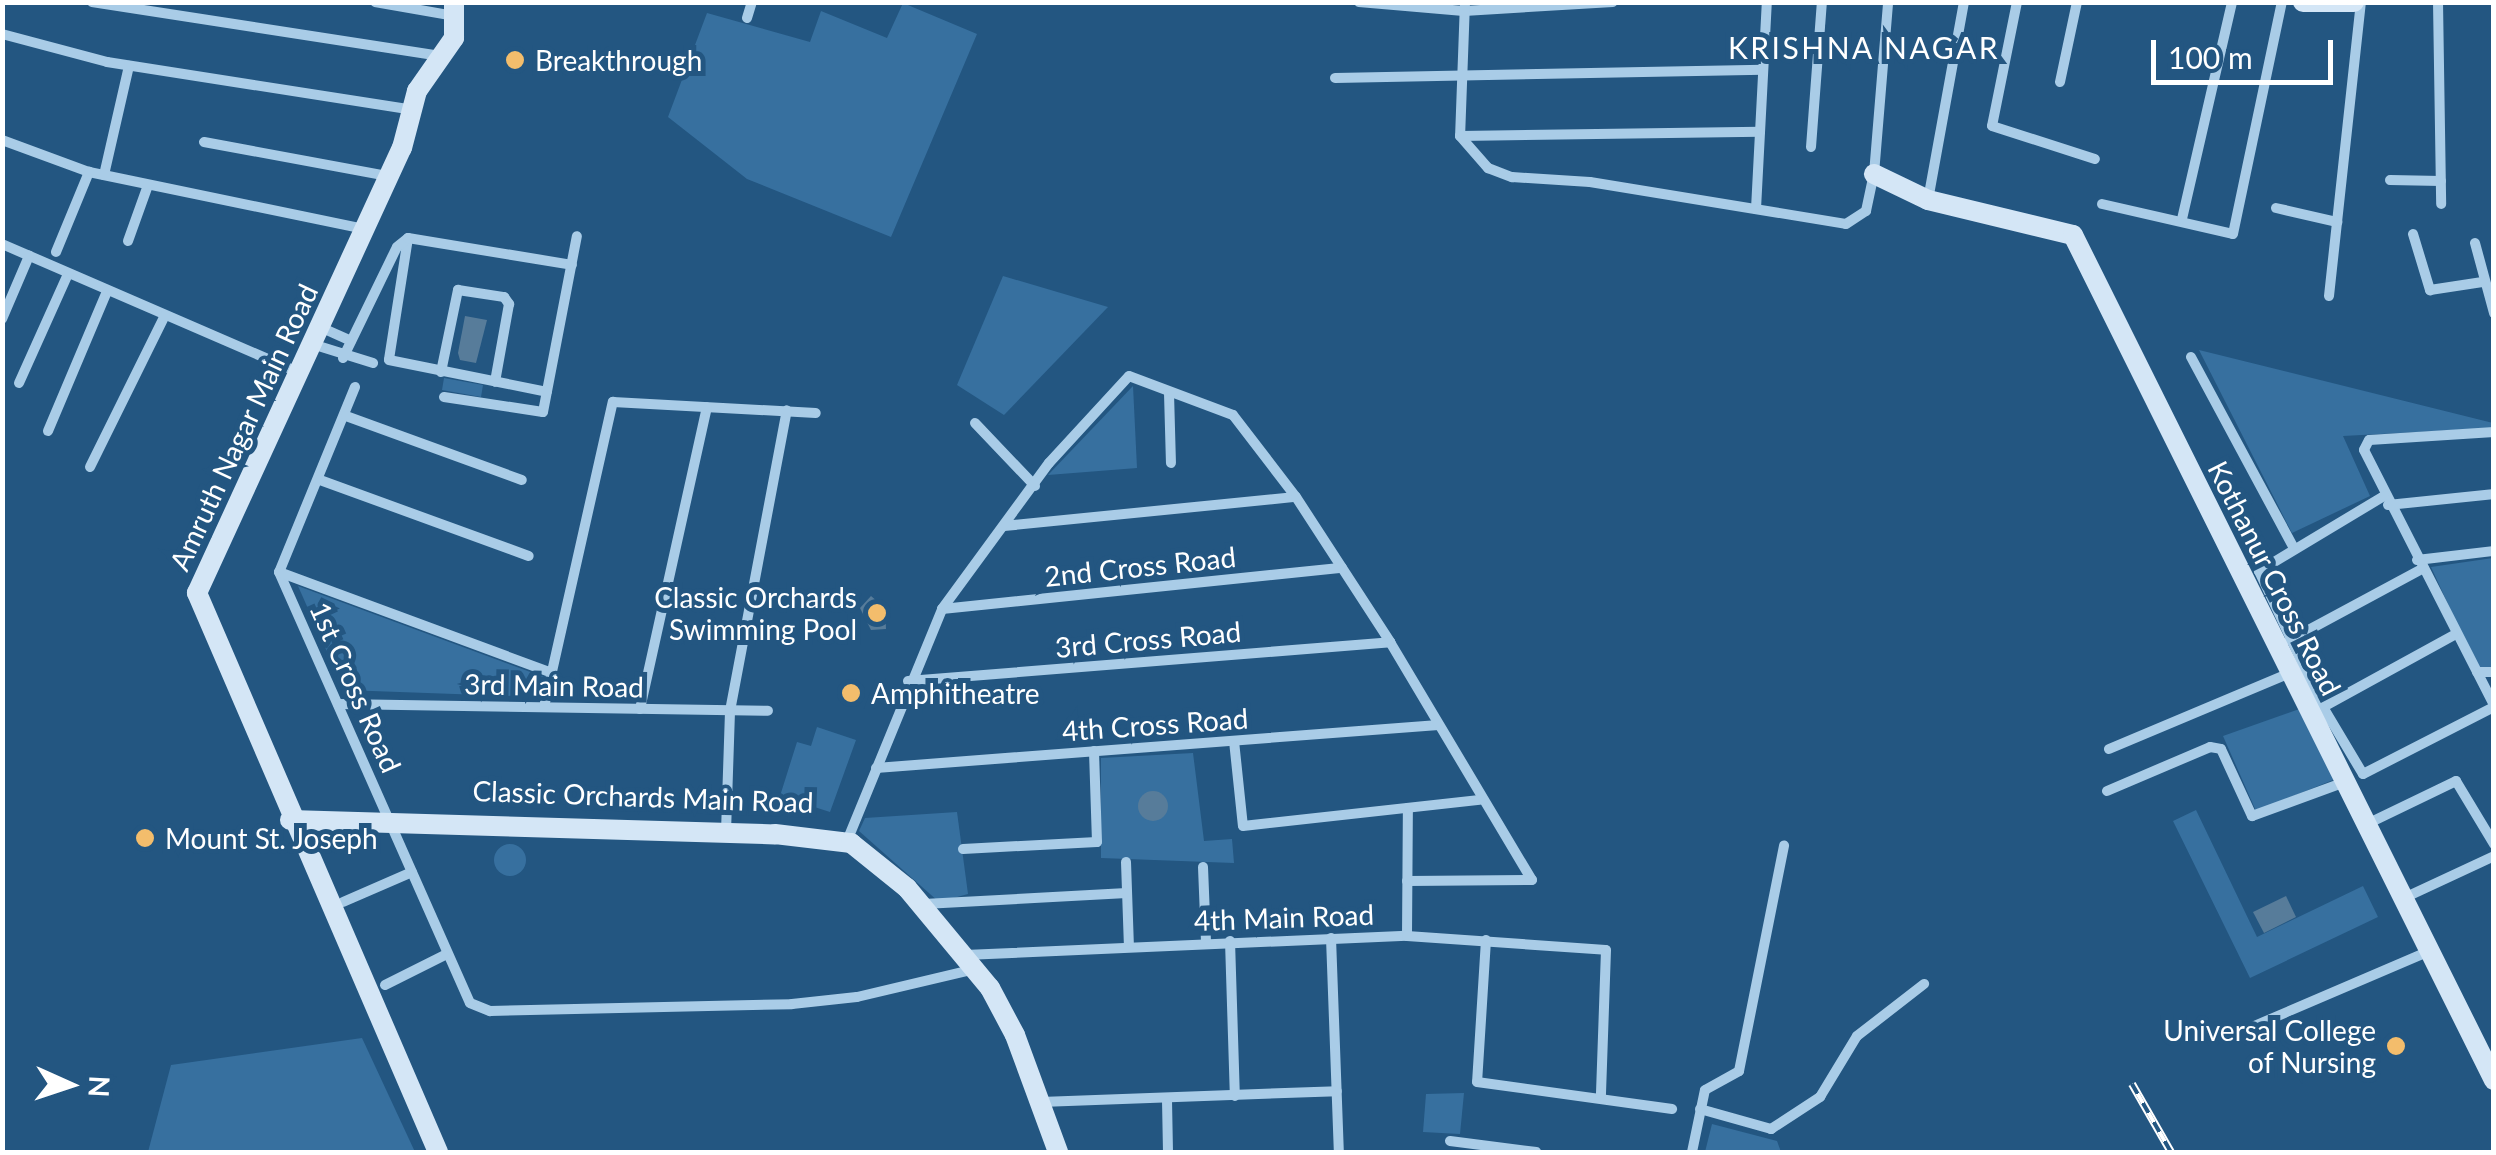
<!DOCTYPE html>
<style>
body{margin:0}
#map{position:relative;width:2496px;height:1155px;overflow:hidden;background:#235681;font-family:Lato,sans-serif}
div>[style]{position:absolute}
.green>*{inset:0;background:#37709f}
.round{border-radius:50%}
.water>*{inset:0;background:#577c9a}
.street>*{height:10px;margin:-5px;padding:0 5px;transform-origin:5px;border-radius:5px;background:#a9cce7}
.secondary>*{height:20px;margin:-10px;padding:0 10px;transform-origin:10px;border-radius:10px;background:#d4e6f6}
.rail>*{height:8px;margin-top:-4px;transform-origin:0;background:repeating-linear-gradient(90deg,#235681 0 11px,#fff 0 22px);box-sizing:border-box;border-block:2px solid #fff}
.dots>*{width:28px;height:28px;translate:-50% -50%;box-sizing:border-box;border:5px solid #235681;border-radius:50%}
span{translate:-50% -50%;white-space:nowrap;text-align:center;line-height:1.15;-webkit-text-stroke:10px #235681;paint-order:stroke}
.poi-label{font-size:28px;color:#fff}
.left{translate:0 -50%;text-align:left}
.right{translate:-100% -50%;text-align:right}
.street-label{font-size:28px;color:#fff}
.neighbourhood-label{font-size:30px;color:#fff;letter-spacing:2.5px}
.frame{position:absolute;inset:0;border:5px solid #fff;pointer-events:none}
.north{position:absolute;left:20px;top:1035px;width:100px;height:100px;-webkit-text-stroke:8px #235681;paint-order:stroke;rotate:93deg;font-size:28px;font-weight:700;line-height:40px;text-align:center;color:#fff}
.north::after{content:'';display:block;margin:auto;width:35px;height:45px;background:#fff;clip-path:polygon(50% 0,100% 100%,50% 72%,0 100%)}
.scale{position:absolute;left:2151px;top:40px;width:182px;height:45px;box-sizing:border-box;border:5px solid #fff;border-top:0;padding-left:12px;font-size:30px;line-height:35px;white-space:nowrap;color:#fff;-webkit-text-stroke:8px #235681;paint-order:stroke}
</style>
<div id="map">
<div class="green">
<i style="clip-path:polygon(903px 3px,977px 34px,891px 237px,747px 179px,668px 117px,707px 13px,810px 42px,821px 11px,887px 38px)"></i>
<i style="clip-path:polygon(1003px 276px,1108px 307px,1004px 415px,957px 385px)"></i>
<i style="clip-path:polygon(2199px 350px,2493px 423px,2493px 428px,2343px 436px,2370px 496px,2292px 533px)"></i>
<i style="clip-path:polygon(444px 378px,483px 385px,481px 397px,442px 390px)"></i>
<i style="clip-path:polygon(1133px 386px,1137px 468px,1048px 475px)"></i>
<i style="clip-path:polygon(2493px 558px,2493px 667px,2477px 667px,2431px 567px)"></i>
<i style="clip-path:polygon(298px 586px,544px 677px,540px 697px,344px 690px)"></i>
<i style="clip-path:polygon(2305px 707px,2338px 778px,2256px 811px,2223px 736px)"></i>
<i style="clip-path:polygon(817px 727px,856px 740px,830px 812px,780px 796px,797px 742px,811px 746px)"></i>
<i style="clip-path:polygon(1193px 753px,1204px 841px,1232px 839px,1234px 863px,1101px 858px,1101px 758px)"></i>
<i style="clip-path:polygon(2196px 810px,2257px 937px,2363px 886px,2378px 917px,2250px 978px,2173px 821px)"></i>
<i style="clip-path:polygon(957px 812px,968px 894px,939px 902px,859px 831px,865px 818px)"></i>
<i class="round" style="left:494px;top:844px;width:32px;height:32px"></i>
<i style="clip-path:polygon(362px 1038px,415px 1152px,148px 1152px,171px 1065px)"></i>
<i style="clip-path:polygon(1464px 1093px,1460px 1134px,1423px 1132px,1426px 1094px)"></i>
<i style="clip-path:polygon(1712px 1124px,1777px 1141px,1781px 1152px,1705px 1152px)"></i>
</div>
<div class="water">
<i style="clip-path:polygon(465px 316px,487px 320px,476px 363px,460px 360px,458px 353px)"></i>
<i style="clip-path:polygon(871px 596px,885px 608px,886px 629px,871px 630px,860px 608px)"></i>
<i class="round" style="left:1138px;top:791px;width:30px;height:30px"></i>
<i style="clip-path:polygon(2286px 896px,2296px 917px,2264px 933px,2253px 912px)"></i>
</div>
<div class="street">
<i style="left:92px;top:2px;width:351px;rotate:8.8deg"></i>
<i style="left:375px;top:2px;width:80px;rotate:10deg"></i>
<i style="left:1359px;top:2px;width:105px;rotate:4.9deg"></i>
<i style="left:1464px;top:11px;width:149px;rotate:-3.5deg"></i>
<i style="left:1465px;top:2px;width:134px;rotate:92.1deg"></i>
<i style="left:1460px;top:136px;width:43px;rotate:48.8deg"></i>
<i style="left:1488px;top:168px;width:26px;rotate:21deg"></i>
<i style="left:1512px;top:177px;width:78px;rotate:3.7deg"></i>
<i style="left:1590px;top:182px;width:259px;rotate:9.3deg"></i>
<i style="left:1846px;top:224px;width:24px;rotate:-33deg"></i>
<i style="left:1866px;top:211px;width:38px;rotate:-78deg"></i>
<i style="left:1874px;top:174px;width:173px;rotate:-85.3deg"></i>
<i style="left:2017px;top:2px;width:126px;rotate:101.4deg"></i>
<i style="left:1992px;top:126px;width:108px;rotate:17.8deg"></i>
<i style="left:2438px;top:2px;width:202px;rotate:89.1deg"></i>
<i style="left:747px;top:18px;width:17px;rotate:-73deg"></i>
<i style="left:2px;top:34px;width:109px;rotate:14.9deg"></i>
<i style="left:107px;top:62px;width:309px;rotate:8.9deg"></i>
<i style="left:1335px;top:78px;width:428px;rotate:-1.1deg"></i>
<i style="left:2060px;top:82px;width:82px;rotate:-78deg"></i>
<i style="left:1460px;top:136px;width:300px;rotate:-0.8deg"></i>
<i style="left:2px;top:140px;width:93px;rotate:20.2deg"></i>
<i style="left:89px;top:172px;width:282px;rotate:11.7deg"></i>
<i style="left:204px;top:142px;width:186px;rotate:10.5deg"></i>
<i style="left:1811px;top:147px;width:145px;rotate:-85.7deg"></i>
<i style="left:104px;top:175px;width:112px;rotate:-77.1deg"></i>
<i style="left:2390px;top:180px;width:51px;rotate:1.1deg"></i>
<i style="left:1928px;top:200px;width:201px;rotate:-79.7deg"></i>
<i style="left:2102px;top:204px;width:134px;rotate:12.9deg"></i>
<i style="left:2233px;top:234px;width:237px;rotate:-78.1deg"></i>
<i style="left:2276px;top:208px;width:63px;rotate:12.9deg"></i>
<i style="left:1756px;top:209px;width:207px;rotate:-87deg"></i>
<i style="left:2182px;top:219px;width:223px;rotate:-77deg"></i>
<i style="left:2413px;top:234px;width:59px;rotate:73.1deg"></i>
<i style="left:2430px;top:290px;width:53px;rotate:-8.7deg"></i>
<i style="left:408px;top:238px;width:123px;rotate:98.9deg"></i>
<i style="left:389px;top:360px;width:161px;rotate:11.4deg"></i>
<i style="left:128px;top:241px;width:59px;rotate:-70.3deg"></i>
<i style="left:2475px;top:243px;width:73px;rotate:74.8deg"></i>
<i style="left:2px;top:244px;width:322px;rotate:23.4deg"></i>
<i style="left:56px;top:252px;width:87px;rotate:-67.6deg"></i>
<i style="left:2329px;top:296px;width:296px;rotate:-83.8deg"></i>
<i style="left:2px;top:319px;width:69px;rotate:-66.8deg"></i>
<i style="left:320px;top:327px;width:34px;rotate:24deg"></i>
<i style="left:312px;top:344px;width:64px;rotate:17.3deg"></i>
<i style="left:2191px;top:357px;width:217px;rotate:61.7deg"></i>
<i style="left:343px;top:358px;width:123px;rotate:-64.1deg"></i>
<i style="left:397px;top:247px;width:14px;rotate:-39deg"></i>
<i style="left:408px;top:238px;width:166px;rotate:9.3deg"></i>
<i style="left:441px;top:372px;width:84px;rotate:-78.3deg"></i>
<i style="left:458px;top:290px;width:47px;rotate:8.7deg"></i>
<i style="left:504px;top:297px;width:9px;rotate:54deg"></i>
<i style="left:509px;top:304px;width:79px;rotate:100.2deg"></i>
<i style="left:19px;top:383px;width:120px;rotate:-65.8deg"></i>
<i style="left:355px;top:387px;width:200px;rotate:112.3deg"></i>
<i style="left:279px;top:572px;width:471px;rotate:66.1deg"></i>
<i style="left:470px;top:1003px;width:22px;rotate:22deg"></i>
<i style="left:490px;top:1011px;width:302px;rotate:-1.3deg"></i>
<i style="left:792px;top:1004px;width:65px;rotate:-6.1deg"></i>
<i style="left:857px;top:997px;width:121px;rotate:-13.3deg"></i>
<i style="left:1169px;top:393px;width:70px;rotate:88.4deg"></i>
<i style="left:444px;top:397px;width:100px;rotate:8.6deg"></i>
<i style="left:543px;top:412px;width:179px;rotate:-79.1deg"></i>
<i style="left:346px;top:416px;width:187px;rotate:20deg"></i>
<i style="left:975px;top:423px;width:87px;rotate:46.4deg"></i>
<i style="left:48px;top:431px;width:152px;rotate:-67.1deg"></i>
<i style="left:2494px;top:432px;width:125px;rotate:176.3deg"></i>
<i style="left:2369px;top:440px;width:11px;rotate:117deg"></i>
<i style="left:2364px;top:450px;width:286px;rotate:63deg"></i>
<i style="left:90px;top:467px;width:169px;rotate:-63.7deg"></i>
<i style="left:320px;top:480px;width:222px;rotate:20deg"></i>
<i style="left:2384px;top:496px;width:146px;rotate:149deg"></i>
<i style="left:2259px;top:571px;width:150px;rotate:64.8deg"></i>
<i style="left:2323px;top:707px;width:152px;rotate:-28.8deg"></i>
<i style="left:2388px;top:505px;width:107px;rotate:-5.9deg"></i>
<i style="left:1004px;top:526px;width:293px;rotate:-5.7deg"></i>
<i style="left:2417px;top:560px;width:78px;rotate:-6.7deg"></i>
<i style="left:279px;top:572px;width:288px;rotate:20.3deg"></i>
<i style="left:942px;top:609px;width:402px;rotate:-5.9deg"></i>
<i style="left:2290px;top:640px;width:150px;rotate:-28.3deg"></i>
<i style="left:2477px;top:672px;width:17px"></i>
<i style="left:908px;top:681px;width:484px;rotate:-4.6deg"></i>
<i style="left:338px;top:704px;width:430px;rotate:0.9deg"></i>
<i style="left:544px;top:707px;width:313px;rotate:-77.3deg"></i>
<i style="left:613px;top:402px;width:203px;rotate:3.1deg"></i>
<i style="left:2323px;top:707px;width:78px;rotate:59.2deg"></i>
<i style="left:2363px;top:774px;width:147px;rotate:-27.1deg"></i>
<i style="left:640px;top:709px;width:309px;rotate:-77.5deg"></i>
<i style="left:1234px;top:741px;width:85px;rotate:84deg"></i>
<i style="left:1243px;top:826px;width:238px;rotate:-6.3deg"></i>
<i style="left:2109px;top:749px;width:196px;rotate:-22.8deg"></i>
<i style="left:876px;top:768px;width:564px;rotate:-4.38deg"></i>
<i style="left:2107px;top:791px;width:112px;rotate:-23.1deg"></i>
<i style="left:2210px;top:747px;width:11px;rotate:10deg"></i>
<i style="left:2221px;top:749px;width:74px;rotate:65.2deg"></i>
<i style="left:2252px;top:816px;width:99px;rotate:-20.1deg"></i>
<i style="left:2367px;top:824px;width:99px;rotate:-25.8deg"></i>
<i style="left:2456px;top:781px;width:74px;rotate:58.9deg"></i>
<i style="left:726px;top:832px;width:121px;rotate:-88.1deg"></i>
<i style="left:730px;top:711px;width:306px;rotate:-79.3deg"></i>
<i style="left:847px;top:841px;width:251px;rotate:-67.7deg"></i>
<i style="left:942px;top:609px;width:181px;rotate:-53.8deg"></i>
<i style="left:1049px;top:463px;width:118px;rotate:-47.4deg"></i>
<i style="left:1129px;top:376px;width:111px;rotate:20.6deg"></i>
<i style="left:1233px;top:415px;width:103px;rotate:52.5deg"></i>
<i style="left:1296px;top:497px;width:173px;rotate:57deg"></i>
<i style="left:1390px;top:642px;width:277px;rotate:59.2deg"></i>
<i style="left:963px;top:849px;width:134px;rotate:-3deg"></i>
<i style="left:1097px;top:842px;width:91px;rotate:-91.9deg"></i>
<i style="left:1126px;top:862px;width:84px;rotate:88deg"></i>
<i style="left:1203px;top:867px;width:75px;rotate:87.7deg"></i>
<i style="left:1407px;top:881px;width:125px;rotate:-0.5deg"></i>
<i style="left:2404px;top:898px;width:99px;rotate:-25deg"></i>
<i style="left:343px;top:902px;width:75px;rotate:-23.5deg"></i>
<i style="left:924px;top:904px;width:203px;rotate:-3.1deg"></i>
<i style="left:1407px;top:936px;width:128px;rotate:-89.6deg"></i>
<i style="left:1331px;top:938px;width:214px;rotate:87.9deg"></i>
<i style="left:1486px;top:940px;width:142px;rotate:93.6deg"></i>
<i style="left:1477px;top:1082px;width:197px;rotate:7.9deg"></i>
<i style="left:1230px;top:941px;width:155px;rotate:88.2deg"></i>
<i style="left:965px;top:955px;width:442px;rotate:-2.5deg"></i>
<i style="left:1407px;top:936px;width:199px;rotate:4deg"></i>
<i style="left:1606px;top:950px;width:146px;rotate:92deg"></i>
<i style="left:385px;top:985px;width:67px;rotate:-26.6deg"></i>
<i style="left:2231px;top:1036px;width:215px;rotate:-23.2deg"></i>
<i style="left:1167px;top:1100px;width:52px;rotate:88.9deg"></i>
<i style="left:1041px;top:1102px;width:296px;rotate:-2.1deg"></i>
<i style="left:1700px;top:1109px;width:74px;rotate:15.7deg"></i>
<i style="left:1771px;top:1129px;width:59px;rotate:-33.1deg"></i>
<i style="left:1820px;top:1097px;width:71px;rotate:-58.8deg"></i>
<i style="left:1857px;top:1036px;width:85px;rotate:-37.8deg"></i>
<i style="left:1450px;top:1141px;width:87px;rotate:7.3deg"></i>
<i style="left:1692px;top:1152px;width:63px;rotate:-78.2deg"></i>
<i style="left:1705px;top:1090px;width:39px;rotate:-29deg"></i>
<i style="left:1739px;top:1071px;width:230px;rotate:-78.7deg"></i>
</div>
<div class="secondary">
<i style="left:2303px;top:2px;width:51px"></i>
<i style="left:1874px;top:174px;width:60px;rotate:25.7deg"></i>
<i style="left:1928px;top:200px;width:149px;rotate:13.6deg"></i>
<i style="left:2073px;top:235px;width:944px;rotate:63.52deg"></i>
<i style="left:290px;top:820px;width:485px;rotate:1.7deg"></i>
<i style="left:775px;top:834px;width:77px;rotate:6.8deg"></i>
<i style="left:851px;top:843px;width:72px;rotate:38.8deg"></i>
<i style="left:907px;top:888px;width:130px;rotate:50.3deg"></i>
<i style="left:990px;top:988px;width:53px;rotate:62deg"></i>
<i style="left:1015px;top:1035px;width:125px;rotate:69.8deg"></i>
<i style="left:438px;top:1152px;width:609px;rotate:-113.32deg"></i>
<i style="left:197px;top:593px;width:490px;rotate:-65.3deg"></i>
<i style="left:402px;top:148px;width:59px;rotate:-75.3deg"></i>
<i style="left:417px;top:91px;width:65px;rotate:-55.1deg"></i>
<i style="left:454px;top:38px;width:36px;rotate:-90deg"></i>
</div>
<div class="rail">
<i style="left:2132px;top:1084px;width:78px;rotate:60.2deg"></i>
</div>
<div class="dots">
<i style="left:515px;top:60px;background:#f3bd6c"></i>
<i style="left:877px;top:613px;background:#f3bd6c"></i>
<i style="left:851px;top:693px;background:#f3bd6c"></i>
<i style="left:145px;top:838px;background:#f3bd6c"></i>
<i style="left:2396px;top:1046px;background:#f3bd6c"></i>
</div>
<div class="poi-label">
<span class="left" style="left:535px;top:60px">Breakthrough</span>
<span class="right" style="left:857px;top:613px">Classic Orchards<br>Swimming Pool</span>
<span class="left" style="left:871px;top:693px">Amphitheatre</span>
<span class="left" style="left:165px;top:838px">Mount St. Joseph</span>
<span class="right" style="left:2376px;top:1046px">Universal College<br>of Nursing</span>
</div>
<div class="street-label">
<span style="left:243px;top:427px;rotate:-65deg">Amruth Nagar Main Road</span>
<span style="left:1140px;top:566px;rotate:-6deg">2nd Cross Road</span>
<span style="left:2275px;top:578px;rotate:63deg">Kothanur Cross Road</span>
<span style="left:1148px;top:639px;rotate:-5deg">3rd Cross Road</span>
<span style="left:554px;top:685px;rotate:1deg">3rd Main Road</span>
<span style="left:356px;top:687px;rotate:66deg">1st Cross Road</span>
<span style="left:1155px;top:724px;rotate:-4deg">4th Cross Road</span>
<span style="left:643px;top:796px;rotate:2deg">Classic Orchards Main Road</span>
<span style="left:1284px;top:917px;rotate:-2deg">4th Main Road</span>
</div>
<div class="neighbourhood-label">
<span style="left:1864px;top:47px">KRISHNA NAGAR</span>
</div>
<div class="frame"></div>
<div class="north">N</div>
<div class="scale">100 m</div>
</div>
